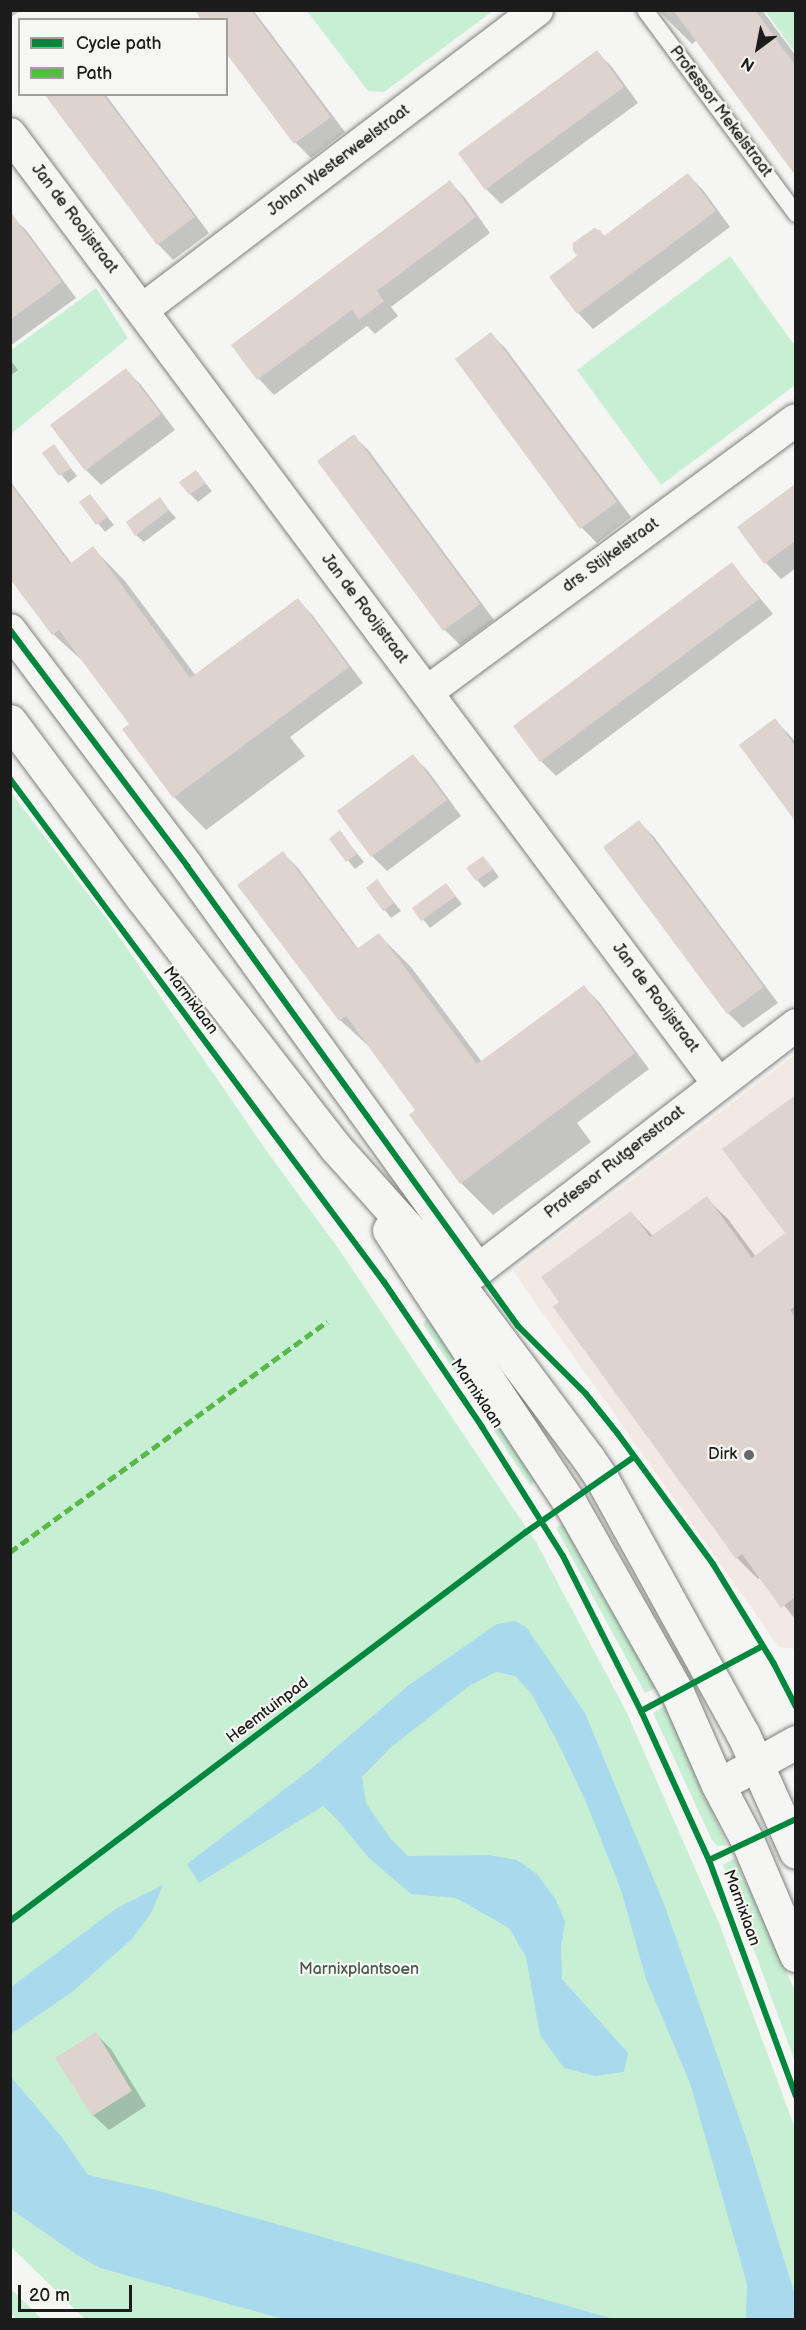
<!DOCTYPE html>
<style>
body{margin:0}
#map{position:relative;width:806px;height:2330px;overflow:hidden;background:#f5f5f3;font-family:"Balsamiq Sans",sans-serif}
div>[style]{position:absolute}
.built>*{inset:0;background:#f2e9e4}
.green>*{inset:0;background:#c7efd3}
.water>*{inset:0;background:#a9d9ed}
.shadow>*{inset:0;background:#0003}
.building>*{inset:0;background:#ded3cf}
.roads{filter:drop-shadow(0 0 2px #7e7e7d) drop-shadow(0 0 2px #7e7e7d)}
.service>*{height:16px;margin:-8px;padding:0 8px;transform-origin:8px;border-radius:8px;background:#f5f5f3}
.minor>*{height:32px;margin:-16px;padding:0 16px;transform-origin:16px;border-radius:16px;background:#f5f5f3}
.tertiary>*{height:33px;margin:-16.5px;padding:0 16.5px;transform-origin:16.5px;border-radius:16.5px;background:#f5f5f3}
.quiet>*{height:4.5px;margin-top:-2.25px;transform-origin:0;background:repeating-linear-gradient(90deg,#58b947 0 9px,transparent 0 13.5px)}
.cycleway>*{height:6px;margin:-3px;padding:0 3px;transform-origin:3px;border-radius:3px;background:#00873e}
.dots>*{width:16px;height:16px;translate:-50% -50%;box-sizing:border-box;border:3px solid #f6f6f2;border-radius:50%}
span{translate:-50% -50%;white-space:nowrap;text-align:center;line-height:1.15;-webkit-text-stroke:4.5px #f6f6f2;paint-order:stroke}
.street-label{font-size:16px;color:#1c1c1c}
.poi-label{font-size:16px;color:#1c1c1c}
.right{translate:-100% -50%;text-align:right}
.park-label{font-size:16px;color:#445a4b}
.frame{position:absolute;inset:0;border:12px solid #1c1c1c;pointer-events:none}
.legend{position:absolute;left:18px;top:18px;width:210px;height:78px;box-sizing:border-box;background:#f6f6f2;border:2px solid #9f9f9c;margin:0;padding:8px 10px;list-style:none;font-size:18px;color:#1c1c1c}
.legend li{display:flex;align-items:center;gap:12px;height:30px}
.legend b{width:30px;border:2px solid #9f9f9c}
.north{position:absolute;left:728px;top:18px;width:60px;height:60px;-webkit-text-stroke:4px #f6f6f2;paint-order:stroke;rotate:212deg;font-size:16px;font-weight:700;line-height:24px;text-align:center;color:#1c1c1c}
.north::after{content:'';display:block;margin:auto;width:21px;height:27px;background:#1c1c1c;clip-path:polygon(50% 0,100% 100%,50% 72%,0 100%)}
.scale{position:absolute;left:18px;top:2285px;width:114px;height:27px;box-sizing:border-box;border:3px solid #1c1c1c;border-top:0;padding-left:8px;font-size:18px;line-height:21px;white-space:nowrap;color:#1c1c1c;-webkit-text-stroke:4px #f6f6f2;paint-order:stroke}
</style>
<div id="map">
<div class="built">
<i style="clip-path:polygon(795px 1055px,795px 1649px,779px 1647px,513px 1271px)"></i>
</div>
<div class="green">
<i style="clip-path:polygon(307px 11px,493px 11px,384px 92px,368px 91px)"></i>
<i style="clip-path:polygon(765px 11px,795px 11px,795px 52px)"></i>
<i style="clip-path:polygon(730px 256px,795px 346px,795px 385px,661px 485px,577px 370px)"></i>
<i style="clip-path:polygon(96px 288px,128px 338px,11px 434px,11px 350px)"></i>
<i style="clip-path:polygon(10px 791px,109px 922px,268px 1153px,338px 1248px,536px 1542px,626px 1711px,719px 1923px,795px 2128px,795px 2319px,85px 2319px,11px 2247px)"></i>
<i style="clip-path:polygon(427px 1318px,490px 1405px,540px 1479px,530px 1485px,423px 1324px)"></i>
<i style="clip-path:polygon(568px 1520px,657px 1687px,645px 1693px,556px 1528px)"></i>
<i style="clip-path:polygon(665px 1706px,727px 1845px,718px 1846px,712px 1840px,653px 1713px)"></i>
<i style="clip-path:polygon(735px 1858px,795px 1991px,795px 2062px,723px 1865px)"></i>
<i style="clip-path:polygon(11px 2289px,42px 2319px,17px 2319px,11px 2314px)"></i>
</div>
<div class="water">
<i style="clip-path:polygon(515px 1621px,526px 1627px,585px 1713px,664px 1904px,750px 2149px,795px 2295px,795px 2319px,746px 2319px,747px 2284px,690px 2083px,646px 1979px,621px 1890px,586px 1802px,559px 1745px,531px 1693px,515px 1676px,496px 1672px,469px 1686px,390px 1748px,362px 1777px,366px 1803px,390px 1838px,408px 1856px,488px 1855px,517px 1860px,537px 1874px,556px 1900px,565px 1922px,561px 1948px,562px 1979px,628px 2053px,624px 2072px,595px 2076px,564px 2068px,540px 2035px,526px 1957px,509px 1928px,456px 1898px,411px 1894px,368px 1857px,336px 1818px,323px 1806px,199px 1883px,187px 1864px,311px 1769px,409px 1685px,497px 1624px)"></i>
<i style="clip-path:polygon(163px 1885px,152px 1911px,133px 1938px,72px 1992px,11px 2034px,11px 1987px,117px 1908px)"></i>
<i style="clip-path:polygon(11px 2077px,61px 2136px,88px 2175px,155px 2190px,614px 2319px,283px 2319px,100px 2268px,77px 2255px,11px 2209px)"></i>
</div>
<div class="shadow">
<i style="clip-path:polygon(10px 10px,21px 10px,10px 18px)"></i>
<i style="clip-path:polygon(197px 10px,253px 10px,345px 132px,311px 158px,296px 143px,226px 20px)"></i>
<i style="clip-path:polygon(658px 10px,762px 10px,796px 56px,796px 172px,697px 40px,692px 44px)"></i>
<i style="clip-path:polygon(597px 52px,612px 67px,638px 103px,501px 204px,486px 189px)"></i>
<i style="clip-path:polygon(46px 94px,105px 94px,209px 233px,173px 260px,158px 244px)"></i>
<i style="clip-path:polygon(688px 175px,703px 190px,730px 227px,593px 329px,578px 313px,551px 277px,579px 256px,599px 231px,606px 237px)"></i>
<i style="clip-path:polygon(450px 182px,465px 198px,490px 233px,391px 307px,398px 316px,375px 334px,367px 326px,274px 395px,259px 379px,233px 345px)"></i>
<i style="clip-path:polygon(10px 215px,26px 230px,76px 298px,10px 346px)"></i>
<i style="clip-path:polygon(491px 334px,506px 349px,631px 517px,597px 543px,582px 528px)"></i>
<i style="clip-path:polygon(10px 359px,18px 370px,10px 376px)"></i>
<i style="clip-path:polygon(126px 370px,141px 385px,175px 430px,101px 485px,86px 470px)"></i>
<i style="clip-path:polygon(354px 436px,369px 451px,494px 620px,460px 645px,445px 630px,319px 462px)"></i>
<i style="clip-path:polygon(53px 446px,77px 476px,68px 483px,44px 453px)"></i>
<i style="clip-path:polygon(196px 472px,212px 491px,198px 502px,190px 494px)"></i>
<i style="clip-path:polygon(10px 481px,72px 564px,93px 548px,125px 581px,196px 676px,298px 600px,313px 616px,363px 683px,290px 737px,305px 756px,206px 830px,174px 797px,131px 724px,87px 665px,53px 634px,10px 576px)"></i>
<i style="clip-path:polygon(796px 486px,796px 568px,781px 579px,766px 563px,739px 528px)"></i>
<i style="clip-path:polygon(90px 496px,114px 525px,105px 532px,81px 502px)"></i>
<i style="clip-path:polygon(159px 499px,176px 518px,144px 542px,136px 535px)"></i>
<i style="clip-path:polygon(732px 564px,773px 614px,556px 776px,541px 761px)"></i>
<i style="clip-path:polygon(775px 720px,796px 742px,796px 818px,741px 746px)"></i>
<i style="clip-path:polygon(413px 756px,428px 771px,461px 816px,387px 871px,372px 856px)"></i>
<i style="clip-path:polygon(639px 822px,654px 837px,778px 1003px,743px 1028px,728px 1013px)"></i>
<i style="clip-path:polygon(340px 832px,364px 862px,355px 869px,331px 839px)"></i>
<i style="clip-path:polygon(283px 853px,298px 868px,359px 950px,379px 935px,411px 967px,482px 1062px,584px 987px,599px 1002px,649px 1069px,577px 1123px,591px 1142px,493px 1215px,461px 1183px,417px 1110px,374px 1051px,340px 1020px)"></i>
<i style="clip-path:polygon(490px 865px,499px 877px,484px 888px,477px 880px)"></i>
<i style="clip-path:polygon(377px 881px,401px 911px,391px 918px,368px 888px)"></i>
<i style="clip-path:polygon(446px 885px,462px 904px,430px 928px,414px 908px)"></i>
<i style="clip-path:polygon(794px 1098px,796px 1099px,796px 1620px,761px 1577px,758px 1579px,737px 1558px,631px 1213px,654px 1237px,706px 1198px,728px 1219px,756px 1257px,787px 1233px,724px 1149px)"></i>
<i style="clip-path:polygon(96px 2034px,111px 2049px,146px 2106px,109px 2130px,93px 2115px)"></i>
</div>
<div class="building">
<i style="clip-path:polygon(195px 10px,251px 10px,331px 117px,294px 144px,226px 53px,226px 20px,201px 20px)"></i>
<i style="clip-path:polygon(673px 10px,755px 10px,795px 65px,795px 175px)"></i>
<i style="clip-path:polygon(597px 50px,624px 87px,485px 190px,458px 153px)"></i>
<i style="clip-path:polygon(44px 94px,103px 94px,195px 217px,157px 245px)"></i>
<i style="clip-path:polygon(688px 173px,716px 211px,577px 314px,549px 277px,577px 256px,573px 250px,573px 243px,594px 228px,600px 230px,604px 236px)"></i>
<i style="clip-path:polygon(450px 180px,476px 217px,377px 291px,384px 301px,359px 320px,352px 310px,257px 380px,231px 345px)"></i>
<i style="clip-path:polygon(10px 211px,62px 282px,10px 320px)"></i>
<i style="clip-path:polygon(491px 332px,617px 502px,580px 529px,455px 359px)"></i>
<i style="clip-path:polygon(126px 368px,161px 414px,85px 471px,50px 425px)"></i>
<i style="clip-path:polygon(354px 434px,480px 604px,443px 631px,317px 461px)"></i>
<i style="clip-path:polygon(54px 444px,71px 468px,59px 476px,42px 453px)"></i>
<i style="clip-path:polygon(196px 470px,206px 483px,189px 495px,179px 482px)"></i>
<i style="clip-path:polygon(10px 483px,70px 564px,93px 546px,190px 678px,298px 598px,349px 667px,173px 798px,122px 729px,129px 724px,59px 630px,52px 635px,10px 579px)"></i>
<i style="clip-path:polygon(795px 484px,795px 541px,764px 564px,737px 527px)"></i>
<i style="clip-path:polygon(90px 494px,108px 517px,96px 525px,79px 502px)"></i>
<i style="clip-path:polygon(160px 497px,169px 510px,135px 536px,126px 522px)"></i>
<i style="clip-path:polygon(732px 562px,759px 599px,540px 762px,513px 726px)"></i>
<i style="clip-path:polygon(775px 718px,795px 746px,795px 821px,739px 745px)"></i>
<i style="clip-path:polygon(413px 754px,447px 800px,371px 857px,337px 811px)"></i>
<i style="clip-path:polygon(639px 820px,764px 987px,727px 1014px,603px 847px)"></i>
<i style="clip-path:polygon(340px 830px,357px 854px,346px 862px,329px 839px)"></i>
<i style="clip-path:polygon(283px 851px,357px 949px,379px 933px,477px 1064px,584px 985px,635px 1053px,460px 1184px,409px 1115px,415px 1110px,346px 1016px,339px 1021px,237px 885px)"></i>
<i style="clip-path:polygon(483px 856px,493px 869px,476px 881px,466px 868px)"></i>
<i style="clip-path:polygon(377px 879px,394px 903px,383px 911px,366px 888px)"></i>
<i style="clip-path:polygon(446px 883px,456px 896px,421px 921px,412px 908px)"></i>
<i style="clip-path:polygon(794px 1096px,795px 1306px,790px 1310px,795px 1318px,795px 1597px,781px 1608px,742px 1554px,736px 1559px,553px 1307px,559px 1302px,541px 1277px,631px 1211px,650px 1237px,707px 1196px,752px 1258px,785px 1233px,722px 1149px)"></i>
<i style="clip-path:polygon(96px 2032px,132px 2091px,92px 2116px,55px 2058px)"></i>
</div>
<div class="roads">
<div class="service">
<i style="left:645px;top:10px;width:254px;rotate:53.5deg"></i>
</div>
<div class="minor">
<i style="left:10px;top:134px;width:1184px;rotate:53.28deg"></i>
<i style="left:142px;top:310px;width:496px;rotate:-37.2deg"></i>
<i style="left:10px;top:630px;width:295px;rotate:53.1deg"></i>
<i style="left:187px;top:866px;width:498px;rotate:54.2deg"></i>
<i style="left:427px;top:692px;width:458px;rotate:-36.4deg"></i>
<i style="left:460px;top:1281px;width:21px;rotate:-31deg"></i>
<i style="left:478px;top:1270px;width:401px;rotate:-37.6deg"></i>
</div>
<div class="tertiary">
<i style="left:10px;top:721px;width:221px;rotate:53.3deg"></i>
<i style="left:142px;top:898px;width:316px;rotate:52.2deg"></i>
<i style="left:336px;top:1148px;width:181px;rotate:48.1deg"></i>
<i style="left:457px;top:1283px;width:219px;rotate:53.2deg"></i>
<i style="left:588px;top:1458px;width:25px;rotate:56deg"></i>
<i style="left:602px;top:1479px;width:291px;rotate:61.1deg"></i>
<i style="left:743px;top:1734px;width:129px;rotate:65.8deg"></i>
<i style="left:389px;top:1230px;width:328px;rotate:56.5deg"></i>
<i style="left:570px;top:1503px;width:217px;rotate:60.5deg"></i>
<i style="left:677px;top:1692px;width:102px;rotate:66.2deg"></i>
<i style="left:718px;top:1785px;width:64px;rotate:62.2deg"></i>
<i style="left:748px;top:1842px;width:123px;rotate:67deg"></i>
<i style="left:735px;top:1776px;width:70px;rotate:-29.1deg"></i>
</div>
</div>
<div class="quiet">
<i style="left:10px;top:1552px;width:392px;rotate:-36deg"></i>
</div>
<div class="cycleway">
<i style="left:10px;top:630px;width:295px;rotate:53.1deg"></i>
<i style="left:187px;top:866px;width:567px;rotate:54.26deg"></i>
<i style="left:518px;top:1326px;width:96px;rotate:45deg"></i>
<i style="left:586px;top:1394px;width:51px;rotate:51.3deg"></i>
<i style="left:618px;top:1434px;width:161px;rotate:53.8deg"></i>
<i style="left:713px;top:1564px;width:117px;rotate:58.6deg"></i>
<i style="left:774px;top:1664px;width:48px;rotate:62.9deg"></i>
<i style="left:10px;top:779px;width:627px;rotate:53.37deg"></i>
<i style="left:384px;top:1282px;width:175px;rotate:55.9deg"></i>
<i style="left:482px;top:1427px;width:152px;rotate:57.9deg"></i>
<i style="left:563px;top:1556px;width:174px;rotate:63.3deg"></i>
<i style="left:641px;top:1711px;width:164px;rotate:65.5deg"></i>
<i style="left:709px;top:1860px;width:252px;rotate:69.8deg"></i>
<i style="left:641px;top:1711px;width:136px;rotate:-28.1deg"></i>
<i style="left:709px;top:1860px;width:96px;rotate:-25.2deg"></i>
<i style="left:10px;top:1921px;width:646px;rotate:-37.01deg"></i>
<i style="left:526px;top:1532px;width:131px;rotate:-34.8deg"></i>
</div>
<div class="dots">
<i style="left:749px;top:1455px;background:#686867"></i>
</div>
<div class="street-label">
<span style="left:720px;top:112px;rotate:53deg">Professor Mekelstraat</span>
<span style="left:339px;top:161px;rotate:-37deg">Johan Westerweelstraat</span>
<span style="left:74px;top:219px;rotate:53deg">Jan de Rooijstraat</span>
<span style="left:611px;top:556px;rotate:-36deg">drs. Stijkelstraat</span>
<span style="left:364px;top:609px;rotate:53deg">Jan de Rooijstraat</span>
<span style="left:655px;top:998px;rotate:53deg">Jan de Rooijstraat</span>
<span style="left:190px;top:1001px;rotate:53deg">Marnixlaan</span>
<span style="left:615px;top:1163px;rotate:-38deg">Professor Rutgersstraat</span>
<span style="left:476px;top:1394px;rotate:56deg">Marnixlaan</span>
<span style="left:268px;top:1711px;rotate:-37deg">Heemtuinpad</span>
<span style="left:741px;top:1908px;rotate:70deg">Marnixlaan</span>
</div>
<div class="poi-label">
<span class="right" style="left:737px;top:1455px">Dirk</span>
</div>
<div class="park-label">
<span style="left:359px;top:1970px">Marnixplantsoen</span>
</div>
<div class="frame"></div>
<ul class="legend">
<li><b style="height:8px;background:#00873e"></b>Cycle path</li>
<li><b style="height:8px;background:#58b947"></b>Path</li>
</ul>
<div class="north">N</div>
<div class="scale">20 m</div>
</div>
